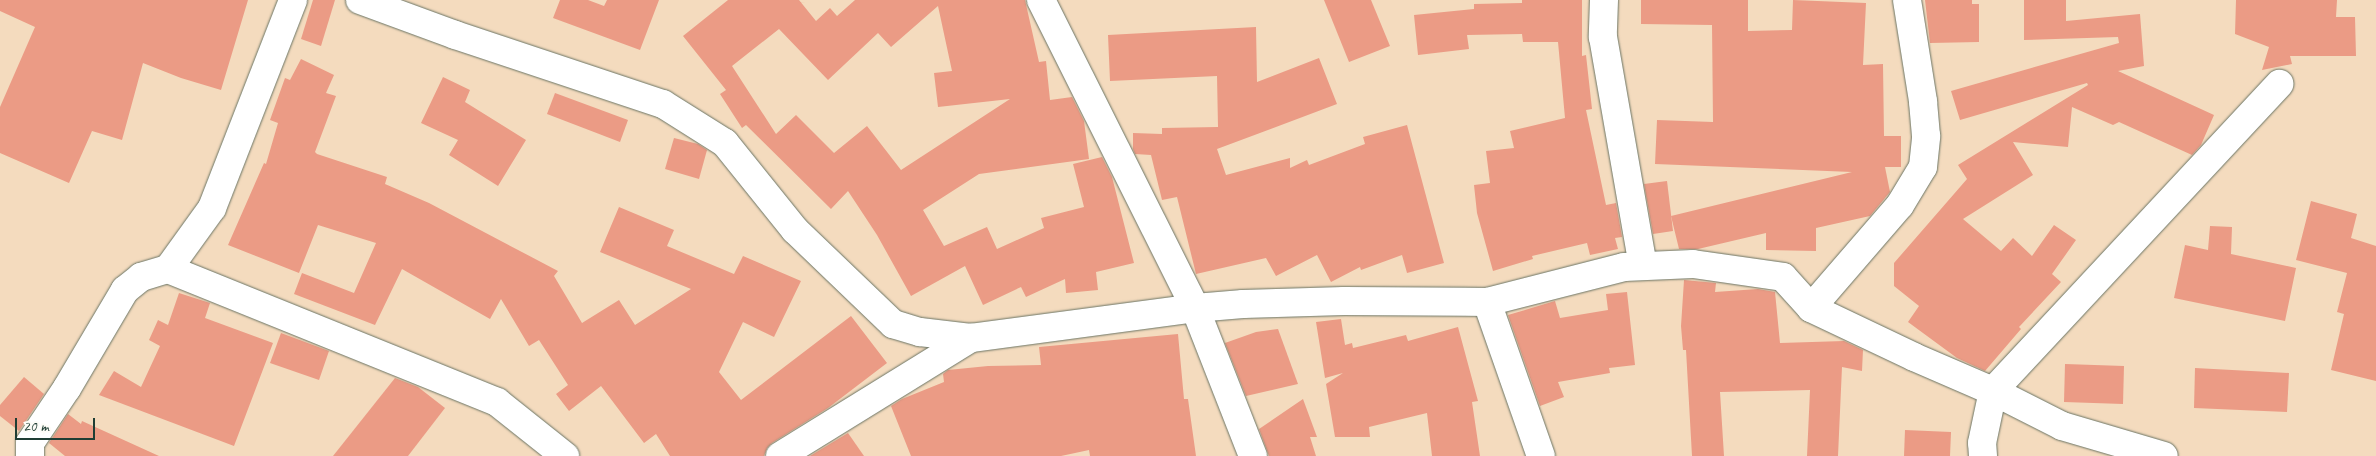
<!DOCTYPE html>
<style>
body{margin:0}
#map{position:relative;width:2376px;height:456px;overflow:hidden;background:#f4dbbe;font-family:Caveat,sans-serif}
div>[style]{position:absolute}
.building>*{inset:0;background:#eb9b85}
.roads{filter:drop-shadow(0 0 1px #6a7464) drop-shadow(0 0 1px #6a7464)}
.minor>*{height:28px;margin:-14px;padding:0 14px;transform-origin:14px;border-radius:14px;background:#fff}
span{translate:-50% -50%;white-space:nowrap;text-align:center;line-height:1.15;-webkit-text-stroke:4.5px #fdfcf7;paint-order:stroke}
.scale{position:absolute;left:15px;top:418px;width:80px;height:22px;box-sizing:border-box;border:2px solid #1f3d34;border-top:0;padding-left:6px;font-size:15px;line-height:18px;white-space:nowrap;color:#1f3d34;-webkit-text-stroke:4px #fdfcf7;paint-order:stroke}
</style>
<div id="map">
<div class="building">
<i style="clip-path:polygon(0 0,248px 0,221px 90px,181px 78px,143px 63px,122px 140px,92px 131px,69px 183px,0 153px,0 107px,35px 27px,0 11px)"></i>
<i style="clip-path:polygon(313px 0,335px 0,321px 46px,301px 39px)"></i>
<i style="clip-path:polygon(560px 0,588px 0,604px 6px,607px 0,659px 0,640px 50px,553px 18px)"></i>
<i style="clip-path:polygon(evenodd,728px 0,799px 0,816px 21px,830px 8px,837px 16px,855px 0,1025px 0,1039px 62px,1046px 61px,1050px 100px,1072px 97px,1084px 121px,1089px 159px,979px 174px,923px 210px,944px 246px,987px 227px,997px 249px,1044px 228px,1041px 218px,1084px 207px,1073px 164px,1102px 157px,1112px 177px,1134px 263px,1096px 272px,1098px 290px,1066px 293px,1065px 279px,1026px 297px,1021px 287px,983px 305px,965px 266px,911px 296px,877px 235px,848px 191px,831px 209px,746px 125px,742px 128px,720px 94px,726px 90px,683px 36px,728px 0,938px 6px,952px 71px,934px 73px,938px 107px,1010px 99px,901px 170px,867px 126px,834px 153px,796px 115px,776px 134px,732px 66px,779px 29px,828px 80px,878px 33px,891px 47px,938px 6px)"></i>
<i style="clip-path:polygon(1324px 0,1371px 0,1390px 46px,1349px 62px)"></i>
<i style="clip-path:polygon(1522px 0,1582px 0,1582px 56px,1586px 55px,1592px 109px,1586px 110px,1606px 205px,1616px 203px,1622px 237px,1615px 238px,1618px 249px,1590px 255px,1587px 243px,1532px 256px,1533px 259px,1493px 271px,1477px 213px,1474px 185px,1490px 183px,1486px 151px,1514px 148px,1510px 131px,1565px 118px,1558px 42px,1523px 42px,1522px 34px,1467px 35px,1469px 49px,1418px 55px,1414px 15px,1474px 9px,1474px 4px,1522px 3px)"></i>
<i style="clip-path:polygon(1641px 0,1748px 0,1748px 31px,1792px 30px,1793px 0,1866px 3px,1863px 65px,1883px 64px,1884px 136px,1901px 136px,1901px 167px,1885px 167px,1890px 192px,1870px 216px,1816px 228px,1816px 251px,1766px 250px,1766px 233px,1698px 249px,1679px 249px,1671px 216px,1852px 172px,1655px 164px,1657px 120px,1713px 122px,1712px 25px,1641px 24px)"></i>
<i style="clip-path:polygon(1925px 0,1972px 0,1972px 4px,1979px 4px,1979px 42px,1930px 43px)"></i>
<i style="clip-path:polygon(2024px 0,2066px 0,2066px 21px,2140px 14px,2144px 66px,2118px 71px,2214px 115px,2201px 145px,2192px 155px,2119px 122px,2113px 125px,2072px 107px,2068px 147px,2013px 142px,2033px 175px,1963px 219px,2001px 251px,2013px 238px,2032px 256px,2054px 225px,2076px 240px,2052px 274px,2061px 282px,2019px 327px,2021px 329px,1985px 371px,1957px 358px,1908px 322px,1919px 306px,1894px 286px,1894px 263px,1967px 179px,1958px 165px,2088px 85px,2087px 83px,1960px 120px,1951px 91px,2119px 43px,2118px 37px,2024px 40px)"></i>
<i style="clip-path:polygon(2236px 0,2337px 0,2336px 17px,2355px 17px,2356px 56px,2290px 56px,2292px 64px,2262px 70px,2269px 47px,2235px 34px)"></i>
<i style="clip-path:polygon(1256px 27px,1257px 82px,1319px 58px,1337px 104px,1217px 149px,1226px 175px,1290px 158px,1290px 168px,1307px 160px,1309px 165px,1365px 144px,1363px 137px,1407px 125px,1444px 263px,1407px 273px,1402px 255px,1361px 270px,1360px 267px,1331px 282px,1317px 255px,1276px 276px,1266px 258px,1196px 274px,1177px 197px,1162px 200px,1151px 155px,1135px 154px,1133px 149px,1133px 133px,1162px 134px,1162px 128px,1218px 127px,1217px 76px,1110px 81px,1108px 35px)"></i>
<i style="clip-path:polygon(301px 59px,334px 75px,326px 93px,336px 96px,315px 152px,317px 154px,387px 177px,385px 184px,429px 203px,558px 271px,554px 276px,582px 323px,619px 300px,635px 325px,691px 289px,600px 252px,619px 207px,674px 230px,667px 246px,734px 274px,743px 256px,801px 281px,774px 337px,743px 322px,719px 372px,741px 400px,851px 316px,887px 363px,828px 408px,772px 443px,767px 448px,764px 456px,670px 456px,656px 434px,644px 443px,601px 386px,569px 411px,556px 394px,568px 385px,539px 340px,529px 346px,501px 299px,490px 319px,402px 269px,375px 325px,294px 294px,302px 273px,354px 293px,376px 243px,318px 225px,299px 273px,228px 245px,264px 163px,266px 164px,278px 123px,270px 120px,285px 78px,290px 80px)"></i>
<i style="clip-path:polygon(443px 77px,470px 90px,465px 102px,526px 140px,498px 186px,449px 155px,458px 140px,421px 123px)"></i>
<i style="clip-path:polygon(555px 93px,628px 120px,620px 142px,547px 114px)"></i>
<i style="clip-path:polygon(674px 138px,698px 144px,707px 150px,699px 179px,665px 169px)"></i>
<i style="clip-path:polygon(1667px 181px,1673px 231px,1653px 234px,1644px 184px)"></i>
<i style="clip-path:polygon(2311px 201px,2357px 214px,2351px 238px,2376px 246px,2376px 381px,2331px 370px,2344px 314px,2337px 312px,2347px 273px,2296px 260px)"></i>
<i style="clip-path:polygon(2210px 226px,2232px 227px,2231px 254px,2296px 268px,2285px 321px,2174px 298px,2185px 245px,2208px 250px)"></i>
<i style="clip-path:polygon(1684px 280px,1716px 283px,1715px 292px,1758px 289px,1775px 292px,1780px 343px,1844px 341px,1863px 350px,1862px 371px,1842px 367px,1838px 456px,1807px 456px,1810px 390px,1720px 392px,1724px 456px,1692px 456px,1686px 350px,1683px 350px,1681px 326px)"></i>
<i style="clip-path:polygon(1627px 292px,1635px 365px,1609px 368px,1610px 373px,1558px 382px,1564px 397px,1540px 406px,1508px 315px,1555px 301px,1560px 318px,1608px 310px,1606px 294px)"></i>
<i style="clip-path:polygon(179px 293px,210px 303px,205px 318px,273px 343px,234px 446px,99px 395px,114px 371px,141px 387px,160px 346px,149px 340px,158px 320px,168px 325px)"></i>
<i style="clip-path:polygon(1341px 319px,1345px 345px,1352px 343px,1353px 348px,1406px 335px,1408px 341px,1458px 327px,1478px 401px,1472px 402px,1480px 456px,1432px 456px,1427px 413px,1369px 427px,1370px 437px,1335px 437px,1326px 384px,1343px 373px,1325px 378px,1316px 322px)"></i>
<i style="clip-path:polygon(1278px 329px,1298px 384px,1246px 396px,1225px 343px,1256px 332px)"></i>
<i style="clip-path:polygon(281px 333px,329px 351px,319px 380px,270px 363px)"></i>
<i style="clip-path:polygon(1178px 334px,1184px 399px,1188px 399px,1196px 456px,1090px 456px,1089px 450px,1061px 456px,911px 456px,891px 406px,902px 399px,944px 382px,943px 374px,948px 370px,988px 366px,1041px 365px,1039px 347px)"></i>
<i style="clip-path:polygon(2065px 364px,2124px 366px,2123px 404px,2064px 402px)"></i>
<i style="clip-path:polygon(2195px 368px,2289px 373px,2287px 412px,2194px 408px)"></i>
<i style="clip-path:polygon(24px 377px,44px 394px,19px 431px,0 416px,0 405px)"></i>
<i style="clip-path:polygon(395px 378px,418px 387px,445px 408px,408px 456px,333px 456px)"></i>
<i style="clip-path:polygon(1303px 399px,1317px 437px,1310px 437px,1316px 456px,1269px 456px,1259px 429px)"></i>
<i style="clip-path:polygon(68px 414px,81px 424px,82px 421px,159px 456px,65px 456px,49px 443px)"></i>
<i style="clip-path:polygon(1905px 430px,1951px 432px,1950px 456px,1904px 456px)"></i>
<i style="clip-path:polygon(848px 433px,864px 456px,810px 456px)"></i>
</div>
<div class="roads">
<div class="minor">
<i style="left:360px;top:0;width:101px;rotate:20.2deg"></i>
<i style="left:455px;top:35px;width:219px;rotate:18.4deg"></i>
<i style="left:663px;top:104px;width:73px;rotate:32.2deg"></i>
<i style="left:725px;top:143px;width:112px;rotate:51.2deg"></i>
<i style="left:795px;top:230px;width:136px;rotate:43.8deg"></i>
<i style="left:893px;top:324px;width:28px;rotate:17deg"></i>
<i style="left:920px;top:332px;width:51px;rotate:6.7deg"></i>
<i style="left:971px;top:338px;width:226px;rotate:-7.6deg"></i>
<i style="left:1195px;top:308px;width:48px;rotate:-4.8deg"></i>
<i style="left:1243px;top:304px;width:101px;rotate:-1.7deg"></i>
<i style="left:1344px;top:301px;width:143px;rotate:0.4deg"></i>
<i style="left:1487px;top:302px;width:141px;rotate:-14.3deg"></i>
<i style="left:1624px;top:267px;width:69px;rotate:-2.5deg"></i>
<i style="left:1693px;top:264px;width:91px;rotate:8.2deg"></i>
<i style="left:1783px;top:277px;width:42px;rotate:47.9deg"></i>
<i style="left:1811px;top:308px;width:114px;rotate:25.4deg"></i>
<i style="left:1914px;top:357px;width:86px;rotate:23.3deg"></i>
<i style="left:1993px;top:391px;width:77px;rotate:26.9deg"></i>
<i style="left:2062px;top:426px;width:106px;rotate:16.4deg"></i>
<i style="left:1041px;top:0;width:344px;rotate:63.4deg"></i>
<i style="left:1195px;top:308px;width:159px;rotate:68.6deg"></i>
<i style="left:1604px;top:0;width:37px;rotate:92deg"></i>
<i style="left:1603px;top:37px;width:232px;rotate:80.1deg"></i>
<i style="left:168px;top:269px;width:355px;rotate:22deg"></i>
<i style="left:497px;top:402px;width:87px;rotate:38.5deg"></i>
<i style="left:1487px;top:302px;width:163px;rotate:70.7deg"></i>
<i style="left:1811px;top:308px;width:136px;rotate:-49.2deg"></i>
<i style="left:1900px;top:205px;width:44px;rotate:-58.8deg"></i>
<i style="left:1923px;top:167px;width:31px;rotate:-84deg"></i>
<i style="left:1926px;top:136px;width:35px;rotate:-95deg"></i>
<i style="left:1923px;top:101px;width:102px;rotate:-99deg"></i>
<i style="left:30px;top:456px;width:13px;rotate:-90deg"></i>
<i style="left:30px;top:443px;width:66px;rotate:-56.1deg"></i>
<i style="left:67px;top:388px;width:114px;rotate:-59.4deg"></i>
<i style="left:125px;top:290px;width:21px;rotate:-39deg"></i>
<i style="left:141px;top:277px;width:28px;rotate:-17deg"></i>
<i style="left:168px;top:269px;width:75px;rotate:-54.2deg"></i>
<i style="left:212px;top:208px;width:223px;rotate:-68.7deg"></i>
<i style="left:780px;top:456px;width:225px;rotate:-31.7deg"></i>
<i style="left:1983px;top:456px;width:13px;rotate:-94deg"></i>
<i style="left:1982px;top:443px;width:53px;rotate:-78.1deg"></i>
<i style="left:1993px;top:391px;width:420px;rotate:-47deg"></i>
</div>
</div>
<div class="scale">20 m</div>
</div>
